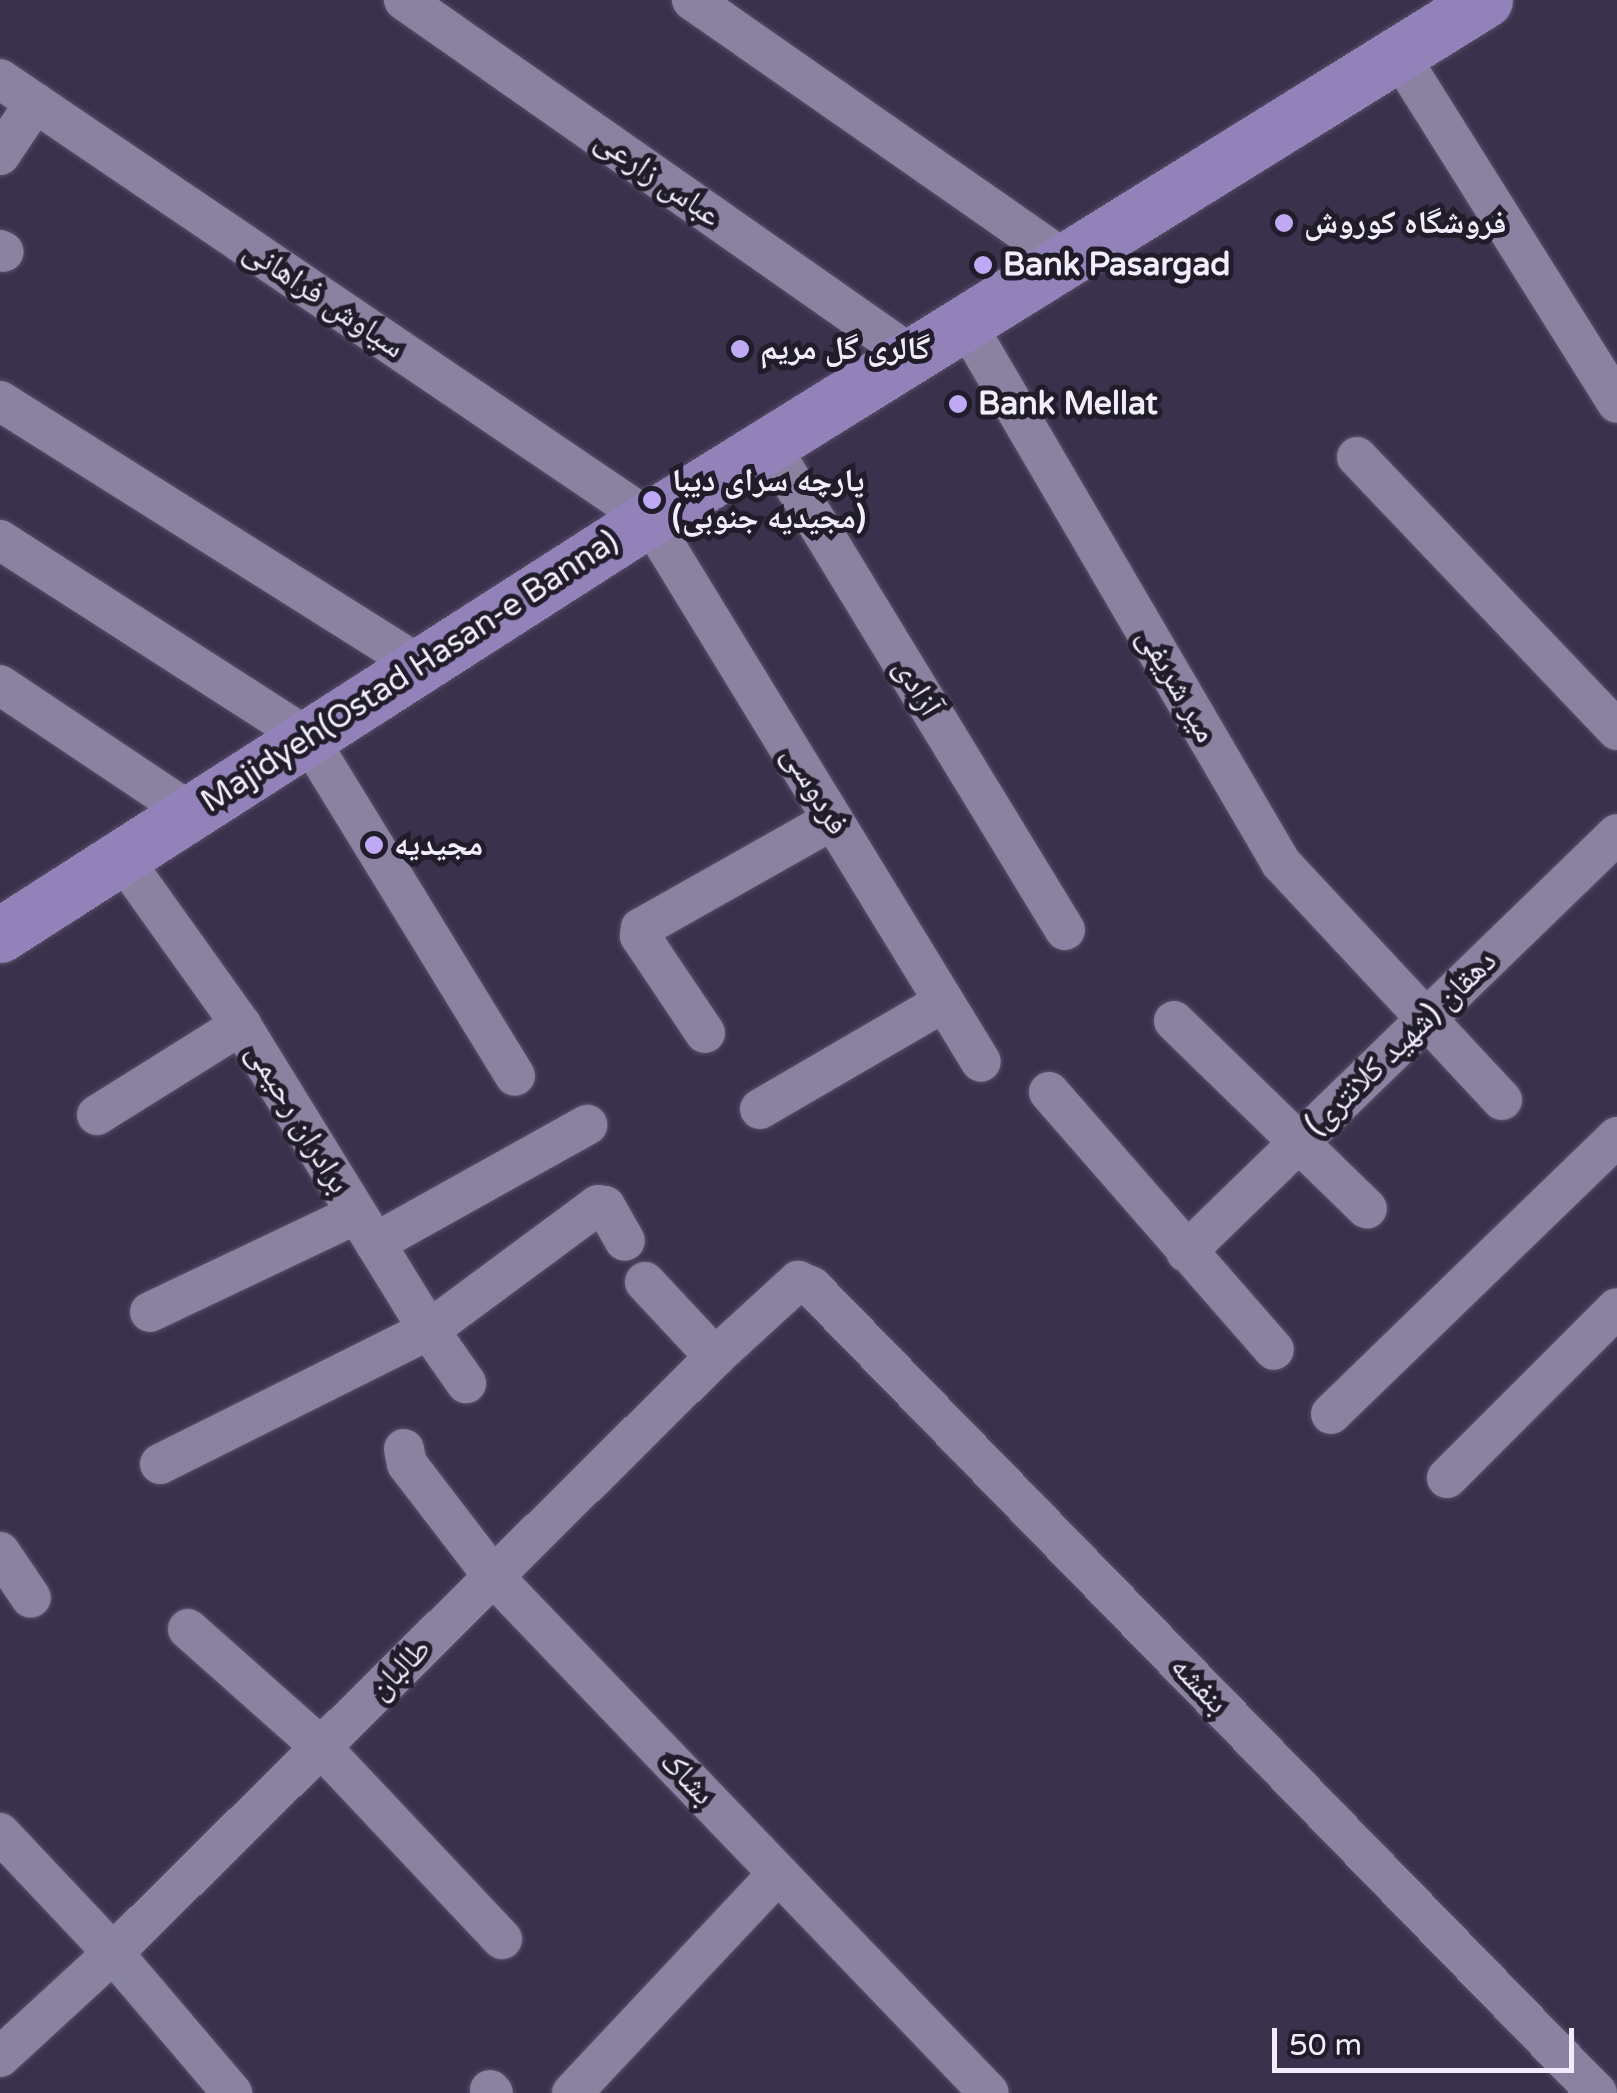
<!DOCTYPE html>
<meta charset="utf-8">
<style>
body{margin:0}
#map{position:relative;width:1617px;height:2093px;overflow:hidden;background:#3a324d;font-family:"Varela Round","Noto Naskh Arabic",sans-serif}
div>[style]{position:absolute}
.roads{filter:drop-shadow(0 0 2px #575067) drop-shadow(0 0 2px #575067)}
.street>*{height:40px;margin:-20px;padding:0 20px;transform-origin:20px;border-radius:20px;background:#8a82a1}
.secondary>*{height:55px;margin:-27.5px;padding:0 27.5px;transform-origin:27.5px;border-radius:27.5px;background:#9381ba}
.dots>*{width:28px;height:28px;translate:-50% -50%;box-sizing:border-box;border:5px solid #201c29;border-radius:50%}
span{translate:-50% -50%;white-space:nowrap;text-align:center;line-height:1.15;-webkit-text-stroke:10px #201c29;paint-order:stroke}
.street-label{font-size:32px;color:#f1ecfe}
.poi-label{font-size:32px;color:#f1ecfe;font-weight:700}
.left{translate:0 -50%;text-align:left}
.scale{position:absolute;left:1272px;top:2028px;width:302px;height:45px;box-sizing:border-box;border:5px solid #f1ecfe;border-top:0;padding-left:12px;font-size:30px;line-height:35px;white-space:nowrap;color:#f1ecfe;-webkit-text-stroke:8px #201c29;paint-order:stroke}
</style>
<div id="map">
<div class="roads">
<div class="street">
<i style="left:404px;top:0;width:619px;rotate:35deg"></i>
<i style="left:692px;top:0;width:455px;rotate:34.9deg"></i>
<i style="left:1397px;top:52px;width:414px;rotate:57.9deg"></i>
<i style="left:0;top:79px;width:784px;rotate:34.14deg"></i>
<i style="left:649px;top:519px;width:636px;rotate:58.56deg"></i>
<i style="left:0;top:155px;width:63px;rotate:-56.1deg"></i>
<i style="left:0;top:250px;width:4px;rotate:27deg"></i>
<i style="left:965px;top:322px;width:627px;rotate:59.71deg"></i>
<i style="left:1281px;top:863px;width:324px;rotate:47deg"></i>
<i style="left:0;top:401px;width:497px;rotate:32.2deg"></i>
<i style="left:769px;top:444px;width:569px;rotate:58.66deg"></i>
<i style="left:1357px;top:457px;width:377px;rotate:46.4deg"></i>
<i style="left:0;top:540px;width:366px;rotate:32.7deg"></i>
<i style="left:308px;top:738px;width:396px;rotate:58.5deg"></i>
<i style="left:0;top:685px;width:230px;rotate:33.8deg"></i>
<i style="left:122px;top:858px;width:205px;rotate:54.5deg"></i>
<i style="left:241px;top:1025px;width:358px;rotate:58.4deg"></i>
<i style="left:429px;top:1330px;width:65px;rotate:55.1deg"></i>
<i style="left:1174px;top:1021px;width:269px;rotate:44.2deg"></i>
<i style="left:705px;top:1033px;width:117px;rotate:-123.8deg"></i>
<i style="left:640px;top:936px;width:8px;rotate:-83deg"></i>
<i style="left:641px;top:928px;width:220px;rotate:-29.4deg"></i>
<i style="left:1049px;top:1092px;width:342px;rotate:48.9deg"></i>
<i style="left:760px;top:1109px;width:213px;rotate:-30.2deg"></i>
<i style="left:97px;top:1115px;width:170px;rotate:-32deg"></i>
<i style="left:375px;top:1243px;width:243px;rotate:-29.1deg"></i>
<i style="left:1186px;top:1252px;width:600px;rotate:-44.12deg"></i>
<i style="left:645px;top:1282px;width:103px;rotate:47deg"></i>
<i style="left:150px;top:1312px;width:228px;rotate:-25.4deg"></i>
<i style="left:1331px;top:1414px;width:398px;rotate:-44.1deg"></i>
<i style="left:404px;top:1449px;width:15px;rotate:79deg"></i>
<i style="left:407px;top:1464px;width:141px;rotate:52.5deg"></i>
<i style="left:493px;top:1576px;width:716px;rotate:46.19deg"></i>
<i style="left:160px;top:1464px;width:301px;rotate:-26.5deg"></i>
<i style="left:429px;top:1330px;width:210px;rotate:-36.5deg"></i>
<i style="left:598px;top:1205px;width:7px;rotate:8deg"></i>
<i style="left:605px;top:1206px;width:40px;rotate:60.3deg"></i>
<i style="left:1447px;top:1478px;width:240px;rotate:-45deg"></i>
<i style="left:0;top:1552px;width:55px;rotate:56deg"></i>
<i style="left:188px;top:1629px;width:178px;rotate:41.6deg"></i>
<i style="left:321px;top:1747px;width:264px;rotate:46.7deg"></i>
<i style="left:0;top:1833px;width:165px;rotate:46.7deg"></i>
<i style="left:113px;top:1953px;width:184px;rotate:49.6deg"></i>
<i style="left:0;top:2057px;width:154px;rotate:-42.6deg"></i>
<i style="left:113px;top:1953px;width:847px;rotate:-44.71deg"></i>
<i style="left:715px;top:1357px;width:113px;rotate:-42.5deg"></i>
<i style="left:798px;top:1281px;width:15px;rotate:23deg"></i>
<i style="left:812px;top:1287px;width:1125px;rotate:45.76deg"></i>
<i style="left:490px;top:2090px;width:4px;rotate:45deg"></i>
<i style="left:572px;top:2093px;width:301px;rotate:-46.8deg"></i>
</div>
<div class="secondary">
<i style="left:0;top:935px;width:771px;rotate:-32.66deg"></i>
<i style="left:649px;top:519px;width:984px;rotate:-31.83deg"></i>
</div>
</div>
<div class="dots">
<i style="left:1284px;top:223px;background:#bfa9f4"></i>
<i style="left:983px;top:265px;background:#bfa9f4"></i>
<i style="left:740px;top:349px;background:#bfa9f4"></i>
<i style="left:958px;top:404px;background:#bfa9f4"></i>
<i style="left:652px;top:500px;background:#bfa9f4"></i>
<i style="left:374px;top:845px;background:#bfa9f4"></i>
</div>
<div class="street-label">
<span style="left:658px;top:178px;rotate:35deg">عباس زارعی</span>
<span style="left:324px;top:299px;rotate:34deg">سیاوش فراهانی</span>
<span style="left:410px;top:672px;rotate:-33deg">Majidyeh(Ostad Hasan-e Banna)</span>
<span style="left:1177px;top:685px;rotate:60deg">میر شریفی</span>
<span style="left:917px;top:687px;rotate:59deg">آزادی</span>
<span style="left:815px;top:790px;rotate:59deg">فردوسی</span>
<span style="left:1401px;top:1043px;rotate:-44deg">دهقان (شهید کلانتری)</span>
<span style="left:298px;top:1118px;rotate:59deg">برادران رحیمی</span>
<span style="left:400px;top:1669px;rotate:-45deg">طالبان</span>
<span style="left:1199px;top:1685px;rotate:46deg">بنفشه</span>
<span style="left:687px;top:1778px;rotate:46deg">بشاک</span>
</div>
<div class="poi-label">
<span class="left" style="left:1304px;top:223px">فروشگاه کوروش</span>
<span class="left" style="left:1003px;top:265px">Bank Pasargad</span>
<span class="left" style="left:760px;top:349px">گالری گل مریم</span>
<span class="left" style="left:978px;top:404px">Bank Mellat</span>
<span class="left" style="left:672px;top:500px">پارچه سرای دیبا<br>(مجیدیه جنوبی)</span>
<span class="left" style="left:394px;top:845px">مجیدیه</span>
</div>
<div class="scale">50 m</div>
</div>
